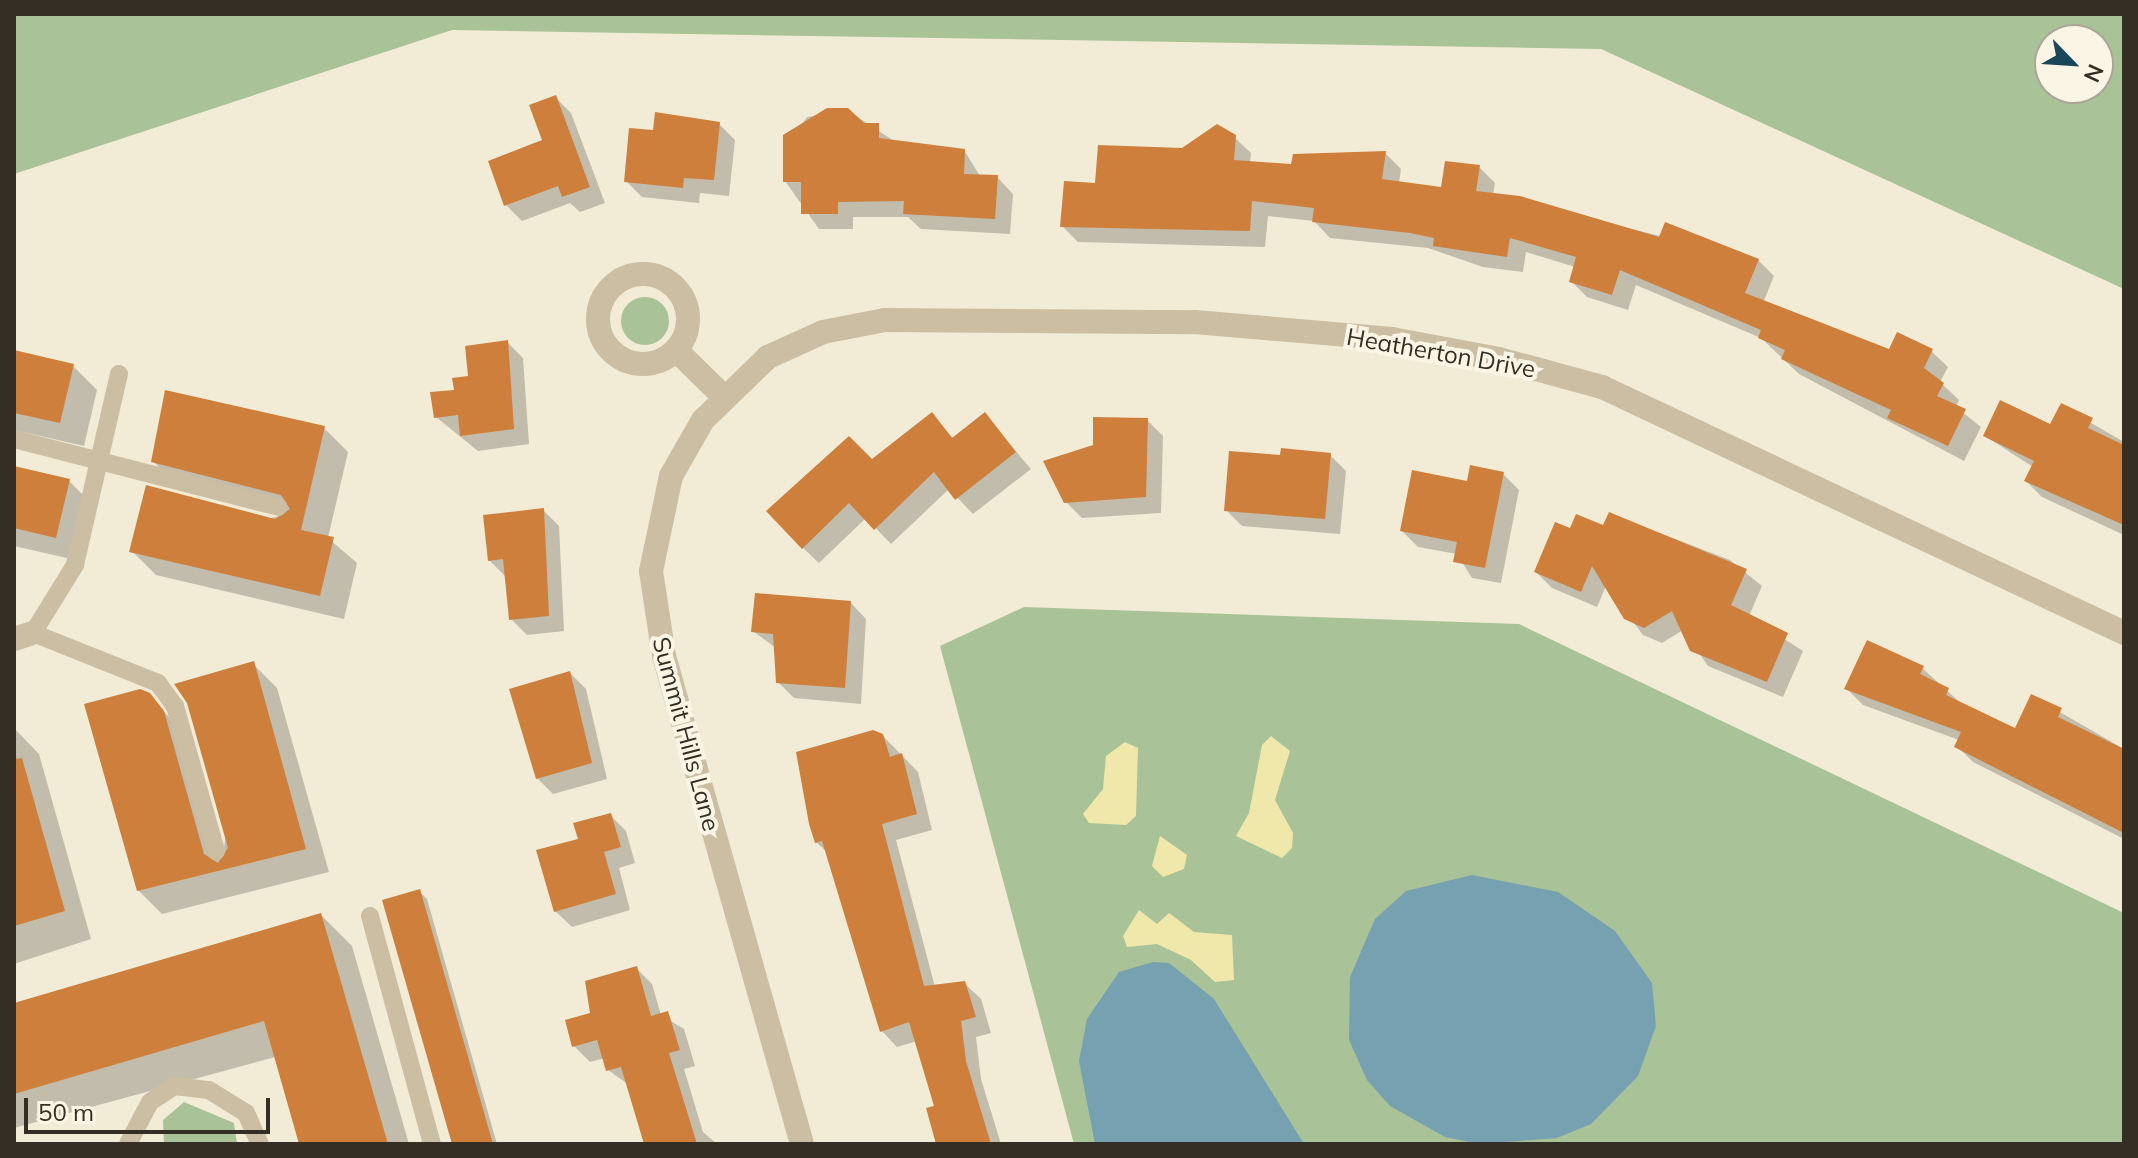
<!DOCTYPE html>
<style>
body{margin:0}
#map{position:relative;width:2138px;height:1158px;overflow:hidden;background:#f2ecd7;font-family:Mulish,sans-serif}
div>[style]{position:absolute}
.green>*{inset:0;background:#aac297}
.round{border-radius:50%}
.sand>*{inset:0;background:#f0e8ab}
.water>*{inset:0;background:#75a1b1}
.shadow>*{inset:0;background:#0003}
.building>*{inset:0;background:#cd7f3b}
.lane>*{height:18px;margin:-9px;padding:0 9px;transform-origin:9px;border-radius:9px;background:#cbbea3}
.street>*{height:24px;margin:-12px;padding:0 12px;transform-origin:12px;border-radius:12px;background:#cbbea3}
.street>.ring{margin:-12px;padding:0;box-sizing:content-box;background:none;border:24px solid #cbbea3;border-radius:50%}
span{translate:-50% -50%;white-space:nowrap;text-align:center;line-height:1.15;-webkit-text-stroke:8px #faf5e4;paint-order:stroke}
.street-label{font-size:24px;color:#352e25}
.frame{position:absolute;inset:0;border:16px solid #352e25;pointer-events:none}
.north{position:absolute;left:2034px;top:24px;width:80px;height:80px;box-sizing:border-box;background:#faf5e4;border:2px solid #aba598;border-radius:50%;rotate:115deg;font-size:22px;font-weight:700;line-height:32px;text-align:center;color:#352e25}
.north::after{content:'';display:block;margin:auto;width:28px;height:36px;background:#194659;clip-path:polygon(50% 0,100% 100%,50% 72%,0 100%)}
.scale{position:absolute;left:24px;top:1098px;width:246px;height:36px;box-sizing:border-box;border:4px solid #352e25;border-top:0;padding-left:10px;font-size:24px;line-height:28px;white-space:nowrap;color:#352e25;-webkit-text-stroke:6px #faf5e4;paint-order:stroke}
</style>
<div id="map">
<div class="green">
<i style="clip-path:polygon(evenodd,14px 14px,2124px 14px,2124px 289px,1601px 49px,452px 30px,14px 174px,14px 14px,2050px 40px,2098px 40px,2098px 88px,2050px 88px,2050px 40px)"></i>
<i class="round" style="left:621px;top:297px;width:48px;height:48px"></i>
<i style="clip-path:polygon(1024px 607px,1519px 624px,2124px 913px,2124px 1144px,1074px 1144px,940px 646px)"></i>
<i style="clip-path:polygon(184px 1102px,234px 1123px,237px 1144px,164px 1144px,163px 1120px)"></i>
</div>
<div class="sand">
<i style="clip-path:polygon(1271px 736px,1290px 751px,1275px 800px,1293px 833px,1292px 848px,1282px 858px,1236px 836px,1249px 813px,1262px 745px)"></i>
<i style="clip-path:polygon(1125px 742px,1138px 748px,1136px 816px,1126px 825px,1089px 823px,1083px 814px,1103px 789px,1106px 756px)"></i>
<i style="clip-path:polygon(1160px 836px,1187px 855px,1184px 869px,1163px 877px,1152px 866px)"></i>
<i style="clip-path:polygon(1139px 910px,1157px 924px,1169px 913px,1194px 932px,1232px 935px,1234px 980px,1215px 982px,1191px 960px,1157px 944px,1127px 947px,1123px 936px)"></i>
</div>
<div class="water">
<i style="clip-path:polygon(1472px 875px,1558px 892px,1615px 931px,1652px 983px,1656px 1026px,1638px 1076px,1591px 1124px,1557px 1138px,1479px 1144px,1445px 1137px,1390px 1106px,1367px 1080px,1349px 1040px,1350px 977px,1375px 919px,1406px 891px)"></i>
<i style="clip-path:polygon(1153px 962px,1169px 963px,1214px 999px,1304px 1144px,1095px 1144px,1079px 1061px,1087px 1019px,1119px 972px)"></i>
</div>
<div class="shadow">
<i style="clip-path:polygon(555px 97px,571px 113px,605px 203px,580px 212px,570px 203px,522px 221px,506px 205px,545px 141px)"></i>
<i style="clip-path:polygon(847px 110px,894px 141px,964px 150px,980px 176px,997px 177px,1013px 194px,1010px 234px,921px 229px,908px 217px,853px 217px,853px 229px,819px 229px,785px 181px,793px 137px,807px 117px)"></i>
<i style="clip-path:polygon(719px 124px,735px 140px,729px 196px,700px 193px,699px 203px,642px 197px,626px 181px,655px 132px)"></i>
<i style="clip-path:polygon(1234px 137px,1251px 153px,1250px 163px,1293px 166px,1385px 153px,1401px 169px,1399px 183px,1443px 189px,1479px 167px,1495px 183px,1493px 195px,1758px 260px,1774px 276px,1763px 303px,1890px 352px,1931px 351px,1948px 367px,1940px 382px,1959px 400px,1956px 407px,1981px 427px,1964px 461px,1799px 374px,1761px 338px,1636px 285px,1628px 310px,1587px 297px,1571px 281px,1575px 267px,1526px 252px,1523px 272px,1483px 267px,1428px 248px,1330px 238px,1314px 221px,1268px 216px,1265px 247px,1078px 242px,1062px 226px,1097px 186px)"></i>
<i style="clip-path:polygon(507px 342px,523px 358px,529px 444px,478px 451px,436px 417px)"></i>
<i style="clip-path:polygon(14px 352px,73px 366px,97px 390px,84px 446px,14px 430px)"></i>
<i style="clip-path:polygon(2062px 406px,2124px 442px,2124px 535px,2042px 497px,2026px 481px,2033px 467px,1985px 436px,2051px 427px)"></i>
<i style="clip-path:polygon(932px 415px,954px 439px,985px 415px,1031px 469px,973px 514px,949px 489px,891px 544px,866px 518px,819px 563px,803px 548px,872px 461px)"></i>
<i style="clip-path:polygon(1147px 420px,1163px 436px,1161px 513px,1082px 518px,1065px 501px,1095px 446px)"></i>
<i style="clip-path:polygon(324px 428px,348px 452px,328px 538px,357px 563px,344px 619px,156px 575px,132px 551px,287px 514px,177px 485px,153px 461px)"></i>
<i style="clip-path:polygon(1330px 455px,1346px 471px,1340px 534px,1242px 526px,1226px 510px)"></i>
<i style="clip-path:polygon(14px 468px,69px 481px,93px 505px,80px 561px,14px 546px)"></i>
<i style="clip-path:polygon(1503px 474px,1519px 490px,1501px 583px,1472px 578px,1457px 554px,1418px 547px,1402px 531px,1469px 483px)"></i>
<i style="clip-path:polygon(543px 510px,559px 526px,564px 631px,527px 635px,511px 619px,506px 577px,489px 560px)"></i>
<i style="clip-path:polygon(1610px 514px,1730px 560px,1762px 586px,1749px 616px,1803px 651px,1783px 697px,1708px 666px,1683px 630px,1662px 643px,1643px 635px,1606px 586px,1597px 607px,1552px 588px,1536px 572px,1571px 531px,1604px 528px)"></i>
<i style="clip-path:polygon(850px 602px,866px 619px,861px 704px,794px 698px,778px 682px,776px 648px,753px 631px)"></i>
<i style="clip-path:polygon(253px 664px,277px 688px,329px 872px,162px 914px,138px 890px,149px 695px,187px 737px,222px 860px)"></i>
<i style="clip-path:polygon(1922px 668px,1964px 706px,2016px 730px,2032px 696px,2124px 749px,2124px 839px,1973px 762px,1957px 746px,1959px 740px,1863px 705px,1847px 689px)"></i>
<i style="clip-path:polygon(570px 673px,586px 689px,607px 779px,553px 794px,537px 778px)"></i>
<i style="clip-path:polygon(14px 728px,39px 754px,91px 939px,14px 964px)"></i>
<i style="clip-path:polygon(882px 735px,918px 772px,932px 830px,896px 840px,935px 987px,964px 983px,981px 999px,991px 1033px,976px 1037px,981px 1079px,1001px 1144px,938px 1144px,937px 1107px,917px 1041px,897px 1047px,881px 1030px,828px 853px,816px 842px)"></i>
<i style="clip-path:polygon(610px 815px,626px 831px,635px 863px,619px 868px,630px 910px,572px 927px,555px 911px,580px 840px)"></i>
<i style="clip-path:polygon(419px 891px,427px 899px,497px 1144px,454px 1144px)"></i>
<i style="clip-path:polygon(321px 915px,352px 946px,409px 1144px,301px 1144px,275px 1057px,14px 1128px,14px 1005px)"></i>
<i style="clip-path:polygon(636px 968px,652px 984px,661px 1015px,684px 1029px,695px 1066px,684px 1069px,703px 1132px,717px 1144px,649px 1144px,629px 1085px,608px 1070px,605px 1058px,590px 1062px,574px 1046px,592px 1014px)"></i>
</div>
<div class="building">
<i style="clip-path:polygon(556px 95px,590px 187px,562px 197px,558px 186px,504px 206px,488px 161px,542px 140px,529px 105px)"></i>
<i style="clip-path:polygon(827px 108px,848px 108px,864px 123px,879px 123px,879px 138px,965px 149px,964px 174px,998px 175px,995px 219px,903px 214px,904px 201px,838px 202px,838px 214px,801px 214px,801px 182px,783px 182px,783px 135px)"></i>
<i style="clip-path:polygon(655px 112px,720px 122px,714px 180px,684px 178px,683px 188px,624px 182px,629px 128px,653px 130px)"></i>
<i style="clip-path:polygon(1217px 124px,1236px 135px,1234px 160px,1291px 164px,1293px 154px,1386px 151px,1382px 179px,1441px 187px,1445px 161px,1480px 165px,1476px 191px,1520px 196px,1659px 237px,1665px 222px,1759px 259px,1745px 293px,1889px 349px,1897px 332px,1933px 349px,1924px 368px,1944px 383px,1937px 396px,1966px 409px,1948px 446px,1887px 418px,1891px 410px,1781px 359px,1785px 350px,1758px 338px,1761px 330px,1620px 270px,1612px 295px,1569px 282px,1576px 257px,1510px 238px,1507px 257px,1466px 251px,1433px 246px,1434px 238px,1410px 233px,1312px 222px,1314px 208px,1252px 201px,1250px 231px,1060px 227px,1064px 181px,1095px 183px,1098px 145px,1182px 148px)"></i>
<i style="clip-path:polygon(508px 340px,514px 429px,460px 436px,458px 415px,434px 418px,430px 392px,454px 390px,452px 378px,468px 376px,465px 346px)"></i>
<i style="clip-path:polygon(14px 350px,74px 364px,60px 423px,14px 413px)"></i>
<i style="clip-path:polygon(165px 390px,325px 426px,301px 530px,334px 537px,320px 596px,129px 552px,146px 485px,275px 519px,290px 509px,281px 495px,151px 462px)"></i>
<i style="clip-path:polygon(2000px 400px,2050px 424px,2061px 403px,2093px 418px,2088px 428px,2124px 445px,2124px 525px,2024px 481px,2034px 461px,1983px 436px)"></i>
<i style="clip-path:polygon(932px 412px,952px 438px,985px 412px,1016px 452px,955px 500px,934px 472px,874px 530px,849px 503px,802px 549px,766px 511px,849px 436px,872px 459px)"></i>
<i style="clip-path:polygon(1093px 417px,1148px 418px,1146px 497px,1064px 503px,1043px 461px,1093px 445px)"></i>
<i style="clip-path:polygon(1281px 448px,1331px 453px,1325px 519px,1224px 511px,1229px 451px,1280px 455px)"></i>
<i style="clip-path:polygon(1470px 465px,1504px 472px,1485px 568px,1453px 562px,1457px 542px,1400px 531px,1412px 470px,1467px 481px)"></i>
<i style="clip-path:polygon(14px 466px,70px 479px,56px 538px,14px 528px)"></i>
<i style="clip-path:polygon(544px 508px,549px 616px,509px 620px,503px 559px,488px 561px,483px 515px)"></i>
<i style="clip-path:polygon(1609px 512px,1747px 569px,1731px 605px,1788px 633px,1767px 682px,1690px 651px,1672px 611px,1644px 628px,1624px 619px,1592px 566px,1581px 592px,1534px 572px,1555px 522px,1570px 528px,1576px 514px,1603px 525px)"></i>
<i style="clip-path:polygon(755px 593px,851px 601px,845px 688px,776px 683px,773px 634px,751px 632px)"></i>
<i style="clip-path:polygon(1867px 640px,1924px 666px,1920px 674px,1949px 688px,1946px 695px,2015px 728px,2031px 694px,2062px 708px,2058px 717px,2124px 749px,2124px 833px,1954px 747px,1961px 732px,1844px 689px)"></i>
<i style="clip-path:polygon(254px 661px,306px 849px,137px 891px,84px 704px,140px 689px,150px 693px,164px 711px,204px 854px,218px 863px,228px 848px,187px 703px,174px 684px)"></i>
<i style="clip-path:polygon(570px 671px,592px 763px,536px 779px,509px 689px)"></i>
<i style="clip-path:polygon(873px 730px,883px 734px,890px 757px,902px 753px,917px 814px,882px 824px,924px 986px,965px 981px,976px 1017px,961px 1021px,966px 1061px,991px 1144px,936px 1144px,926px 1108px,934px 1106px,909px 1022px,880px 1032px,822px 841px,815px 843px,809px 824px,796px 752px)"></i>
<i style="clip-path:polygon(22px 758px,65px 911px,14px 926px,14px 759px)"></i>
<i style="clip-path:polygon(611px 813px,621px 847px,604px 852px,616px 894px,554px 912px,536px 850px,578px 839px,573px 823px)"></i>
<i style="clip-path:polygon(420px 889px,493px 1144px,452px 1144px,382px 900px)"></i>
<i style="clip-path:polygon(321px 913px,388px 1144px,299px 1144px,264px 1021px,14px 1094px,14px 1003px)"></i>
<i style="clip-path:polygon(637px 966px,651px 1016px,668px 1011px,680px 1050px,669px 1053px,697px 1144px,644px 1144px,621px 1067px,606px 1071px,597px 1040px,572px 1047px,565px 1020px,590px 1013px,585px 981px)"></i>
</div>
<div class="lane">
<i style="left:119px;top:374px;width:196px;rotate:103deg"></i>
<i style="left:75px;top:565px;width:80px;rotate:121.7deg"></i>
<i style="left:33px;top:633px;width:135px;rotate:21.8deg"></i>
<i style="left:158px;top:683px;width:29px;rotate:54deg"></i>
<i style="left:175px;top:706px;width:151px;rotate:74.2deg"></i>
<i style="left:14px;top:439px;width:273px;rotate:14.4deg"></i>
<i style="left:370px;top:916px;width:236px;rotate:74.8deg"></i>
<i style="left:128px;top:1144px;width:47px;rotate:-62.4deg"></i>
<i style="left:150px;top:1102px;width:30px;rotate:-33deg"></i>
<i style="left:175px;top:1086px;width:34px;rotate:7deg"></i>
<i style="left:209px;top:1090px;width:44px;rotate:31.9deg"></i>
<i style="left:246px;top:1113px;width:34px;rotate:66deg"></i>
</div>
<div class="street">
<i class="ring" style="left:598px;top:274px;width:66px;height:66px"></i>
<i style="left:676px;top:350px;width:64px;rotate:44.4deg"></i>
<i style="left:14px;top:639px;width:20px;rotate:-18deg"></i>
<i style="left:802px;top:1144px;width:507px;rotate:-105.79deg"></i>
<i style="left:664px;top:656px;width:86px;rotate:-98.7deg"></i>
<i style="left:651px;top:571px;width:97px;rotate:-78.1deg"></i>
<i style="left:671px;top:476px;width:64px;rotate:-60.3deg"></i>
<i style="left:703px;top:420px;width:91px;rotate:-44.1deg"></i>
<i style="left:768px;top:357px;width:60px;rotate:-24.4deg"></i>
<i style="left:823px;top:332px;width:63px;rotate:-11deg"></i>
<i style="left:885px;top:320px;width:310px;rotate:0.4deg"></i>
<i style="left:1195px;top:322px;width:198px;rotate:4.9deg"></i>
<i style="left:1392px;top:339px;width:109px;rotate:10.6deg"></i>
<i style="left:1499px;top:359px;width:107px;rotate:15.2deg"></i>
<i style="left:1602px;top:387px;width:577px;rotate:25.23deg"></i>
</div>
<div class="street-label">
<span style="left:1441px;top:353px;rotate:10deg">Heatherton Drive</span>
<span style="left:686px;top:734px;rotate:75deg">Summit Hills Lane</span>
</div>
<div class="frame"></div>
<div class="north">N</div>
<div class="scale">50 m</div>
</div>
